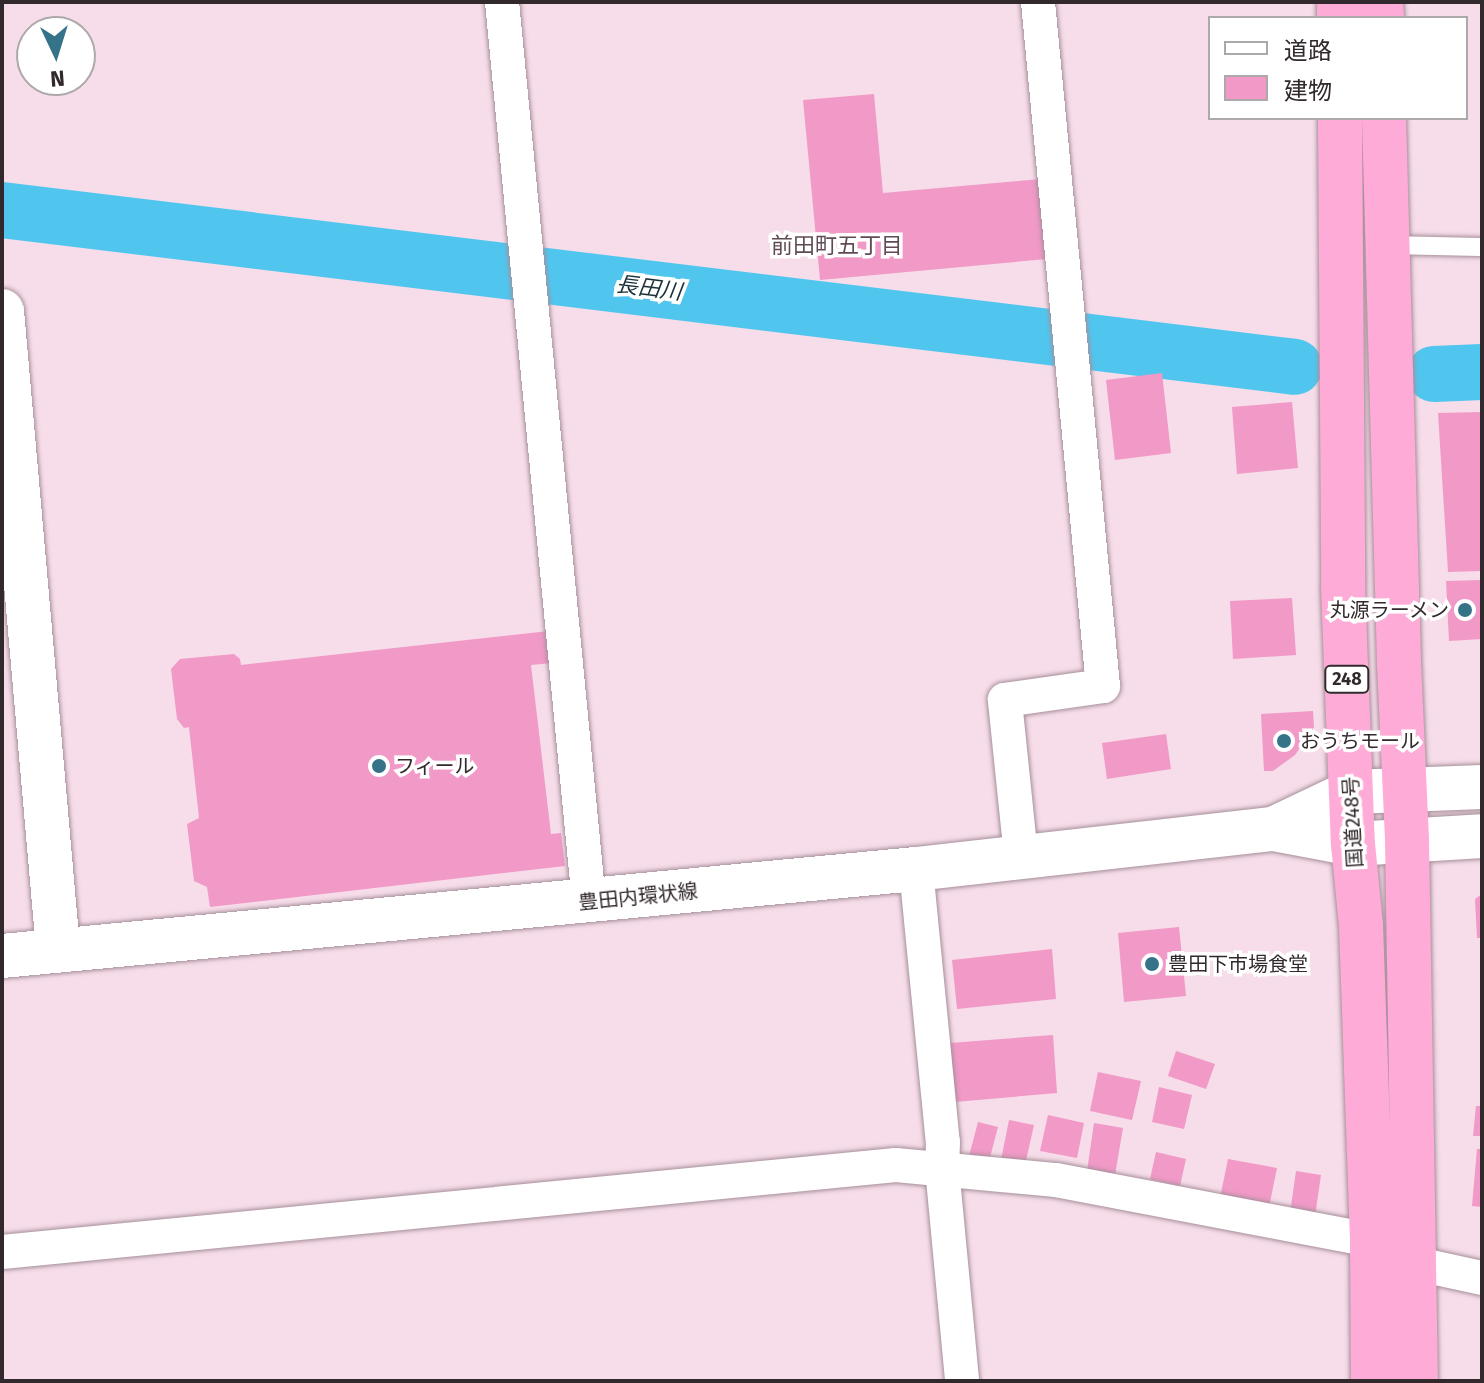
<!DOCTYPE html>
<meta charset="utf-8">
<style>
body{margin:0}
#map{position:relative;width:1484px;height:1383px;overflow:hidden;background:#f6dde9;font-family:"Fira Sans","Noto Sans JP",sans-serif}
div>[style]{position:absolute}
.river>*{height:56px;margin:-28px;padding:0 28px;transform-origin:28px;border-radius:28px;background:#50c6ef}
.building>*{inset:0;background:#f199c7}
.roads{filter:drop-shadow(0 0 2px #a68f9a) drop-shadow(0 0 2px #a68f9a)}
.service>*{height:18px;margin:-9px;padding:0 9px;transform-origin:9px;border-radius:9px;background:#fff}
.minor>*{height:34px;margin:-17px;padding:0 17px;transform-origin:17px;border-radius:17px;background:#fff}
.tertiary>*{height:44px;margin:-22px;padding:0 22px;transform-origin:22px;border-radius:22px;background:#fff}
.trunk>*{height:44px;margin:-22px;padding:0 22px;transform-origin:22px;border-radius:22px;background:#feacd7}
.dots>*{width:22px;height:22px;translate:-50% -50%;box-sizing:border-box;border:4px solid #fff;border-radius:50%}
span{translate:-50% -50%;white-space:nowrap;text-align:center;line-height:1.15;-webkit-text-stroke:7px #fff;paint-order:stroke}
.shield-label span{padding:2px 6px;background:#fff;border:2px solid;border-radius:6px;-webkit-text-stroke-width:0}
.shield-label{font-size:18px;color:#32292d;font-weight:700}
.poi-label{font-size:20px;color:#32292d}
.right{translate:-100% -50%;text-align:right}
.left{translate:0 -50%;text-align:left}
.street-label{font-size:20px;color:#32292d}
.neighbourhood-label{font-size:22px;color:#604b55}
.water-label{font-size:22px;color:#1b3038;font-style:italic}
.frame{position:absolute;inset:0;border:4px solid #32292d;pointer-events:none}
.legend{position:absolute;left:1208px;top:16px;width:260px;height:104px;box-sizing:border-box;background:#fff;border:2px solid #ada9ab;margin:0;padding:10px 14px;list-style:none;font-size:24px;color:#32292d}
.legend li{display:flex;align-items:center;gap:16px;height:40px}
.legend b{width:40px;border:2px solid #ada9ab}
.north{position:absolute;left:16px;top:16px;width:80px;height:80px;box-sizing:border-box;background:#fff;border:2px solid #ada9ab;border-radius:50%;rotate:176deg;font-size:22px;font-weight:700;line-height:32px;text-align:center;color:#32292d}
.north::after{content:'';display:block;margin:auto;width:28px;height:36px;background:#357389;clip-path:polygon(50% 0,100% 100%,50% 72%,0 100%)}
</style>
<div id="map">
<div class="river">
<i style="left:2px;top:210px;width:1302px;rotate:6.92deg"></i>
<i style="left:1434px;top:374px;width:48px;rotate:-2.4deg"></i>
</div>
<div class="building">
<i style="clip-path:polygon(874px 94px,883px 193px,1040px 179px,1047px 259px,820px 280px,803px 100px)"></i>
<i style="clip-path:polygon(1162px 373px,1171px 453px,1115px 460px,1106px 380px)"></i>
<i style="clip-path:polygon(1292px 402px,1298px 468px,1237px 474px,1232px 407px)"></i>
<i style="clip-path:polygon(1482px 412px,1482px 571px,1448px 572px,1438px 413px)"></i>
<i style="clip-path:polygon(1482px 580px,1482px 639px,1449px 641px,1446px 581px)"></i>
<i style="clip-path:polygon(1292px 598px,1296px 655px,1233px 659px,1230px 601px)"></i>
<i style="clip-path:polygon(549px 631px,552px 663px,531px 665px,551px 834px,561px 833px,565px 866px,210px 907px,207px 887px,194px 881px,187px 824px,199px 818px,189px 727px,184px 728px,177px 719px,171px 669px,180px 659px,234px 654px,240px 659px,241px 665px)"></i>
<i style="clip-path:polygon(1313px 711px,1314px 727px,1295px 755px,1273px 771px,1264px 771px,1261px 714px)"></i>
<i style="clip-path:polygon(1166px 734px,1171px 769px,1107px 779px,1102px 743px)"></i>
<i style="clip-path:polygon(1482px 894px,1482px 938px,1477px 938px,1475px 899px)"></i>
<i style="clip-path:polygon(1179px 927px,1186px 996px,1124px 1002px,1118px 933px)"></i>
<i style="clip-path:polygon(1052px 949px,1056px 999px,957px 1009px,952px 960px)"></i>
<i style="clip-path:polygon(1053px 1035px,1057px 1093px,955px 1102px,950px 1043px)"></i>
<i style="clip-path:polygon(1176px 1051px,1215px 1064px,1206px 1089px,1168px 1076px)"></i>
<i style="clip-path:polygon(1098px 1072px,1141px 1081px,1132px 1120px,1090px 1111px)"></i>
<i style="clip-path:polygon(1159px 1087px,1192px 1095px,1184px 1129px,1152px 1122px)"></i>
<i style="clip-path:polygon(1476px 1106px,1482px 1106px,1482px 1136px,1473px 1136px)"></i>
<i style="clip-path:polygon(1048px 1115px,1084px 1123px,1077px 1158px,1040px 1151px)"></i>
<i style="clip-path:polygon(1009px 1120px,1034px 1125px,1025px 1165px,1001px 1160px)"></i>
<i style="clip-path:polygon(978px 1122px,998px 1127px,988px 1165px,968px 1160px)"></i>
<i style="clip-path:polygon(1094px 1123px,1123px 1128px,1115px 1175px,1087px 1171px)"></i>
<i style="clip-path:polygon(1477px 1149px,1482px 1149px,1482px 1207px,1472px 1206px)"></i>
<i style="clip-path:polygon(1156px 1152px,1186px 1159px,1180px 1186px,1150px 1179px)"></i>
<i style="clip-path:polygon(1228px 1159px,1277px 1168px,1269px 1207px,1220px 1198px)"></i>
<i style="clip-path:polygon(1296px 1171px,1321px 1175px,1315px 1216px,1290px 1213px)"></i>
</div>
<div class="roads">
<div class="service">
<i style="left:1387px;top:245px;width:95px;rotate:1.2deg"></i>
</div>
<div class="minor">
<i style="left:502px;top:2px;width:904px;rotate:84.48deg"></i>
<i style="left:1021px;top:856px;width:157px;rotate:-95.9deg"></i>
<i style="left:1005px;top:700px;width:99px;rotate:-8.1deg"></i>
<i style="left:1103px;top:686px;width:687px;rotate:-95.43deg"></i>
<i style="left:916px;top:869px;width:274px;rotate:84.4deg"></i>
<i style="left:943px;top:1142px;width:26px;rotate:92deg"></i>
<i style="left:942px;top:1168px;width:214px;rotate:84.6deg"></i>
<i style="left:2px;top:1252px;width:898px;rotate:-5.56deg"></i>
<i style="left:896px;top:1165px;width:161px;rotate:5.4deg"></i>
<i style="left:1056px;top:1180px;width:322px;rotate:10.8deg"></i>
<i style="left:1413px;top:1263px;width:71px;rotate:12.3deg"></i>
</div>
<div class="tertiary">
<i style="left:2px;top:311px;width:640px;rotate:84.98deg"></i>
<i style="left:1273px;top:829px;width:86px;rotate:-25.4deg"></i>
<i style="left:1351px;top:792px;width:131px;rotate:-2.2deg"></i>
<i style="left:2px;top:956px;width:918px;rotate:-5.44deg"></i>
<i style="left:916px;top:869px;width:359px;rotate:-6.4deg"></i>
<i style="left:1273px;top:829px;width:81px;rotate:10.6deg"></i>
<i style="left:1353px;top:844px;width:129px;rotate:-3.5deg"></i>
</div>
<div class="trunk">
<i style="left:1339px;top:2px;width:16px;rotate:90deg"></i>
<i style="left:1381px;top:2px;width:16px;rotate:86deg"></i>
<i style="left:1340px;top:118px;width:469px;rotate:89.6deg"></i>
<i style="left:1343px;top:587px;width:257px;rotate:87.8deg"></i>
<i style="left:1353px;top:844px;width:81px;rotate:84.4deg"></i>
<i style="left:1361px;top:925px;width:315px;rotate:88deg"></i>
<i style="left:1372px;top:1240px;width:141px;rotate:89.6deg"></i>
<i style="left:1384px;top:118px;width:545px;rotate:88.42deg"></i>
<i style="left:1399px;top:663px;width:178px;rotate:87.4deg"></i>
<i style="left:1407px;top:841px;width:540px;rotate:89.05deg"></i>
</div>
</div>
<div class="dots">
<i style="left:1465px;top:610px;background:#357389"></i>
<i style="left:1284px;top:741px;background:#357389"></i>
<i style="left:379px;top:766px;background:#357389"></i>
<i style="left:1152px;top:964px;background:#357389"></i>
</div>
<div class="shield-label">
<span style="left:1347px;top:679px">248</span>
</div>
<div class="poi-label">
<span class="right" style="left:1449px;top:610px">丸源ラーメン</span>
<span class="left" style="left:1300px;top:741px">おうちモール</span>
<span class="left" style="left:395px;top:766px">フィール</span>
<span class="left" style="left:1168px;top:964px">豊田下市場食堂</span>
</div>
<div class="street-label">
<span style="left:1353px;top:822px;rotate:-93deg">国道248号</span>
<span style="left:638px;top:897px;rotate:-6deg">豊田内環状線</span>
</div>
<div class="neighbourhood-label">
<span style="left:837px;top:246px">前田町五丁目</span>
</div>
<div class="water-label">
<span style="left:649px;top:288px;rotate:7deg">長田川</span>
</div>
<div class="frame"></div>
<ul class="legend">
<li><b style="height:10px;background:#fff"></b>道路</li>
<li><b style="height:22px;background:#f199c7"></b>建物</li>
</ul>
<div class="north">N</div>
</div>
